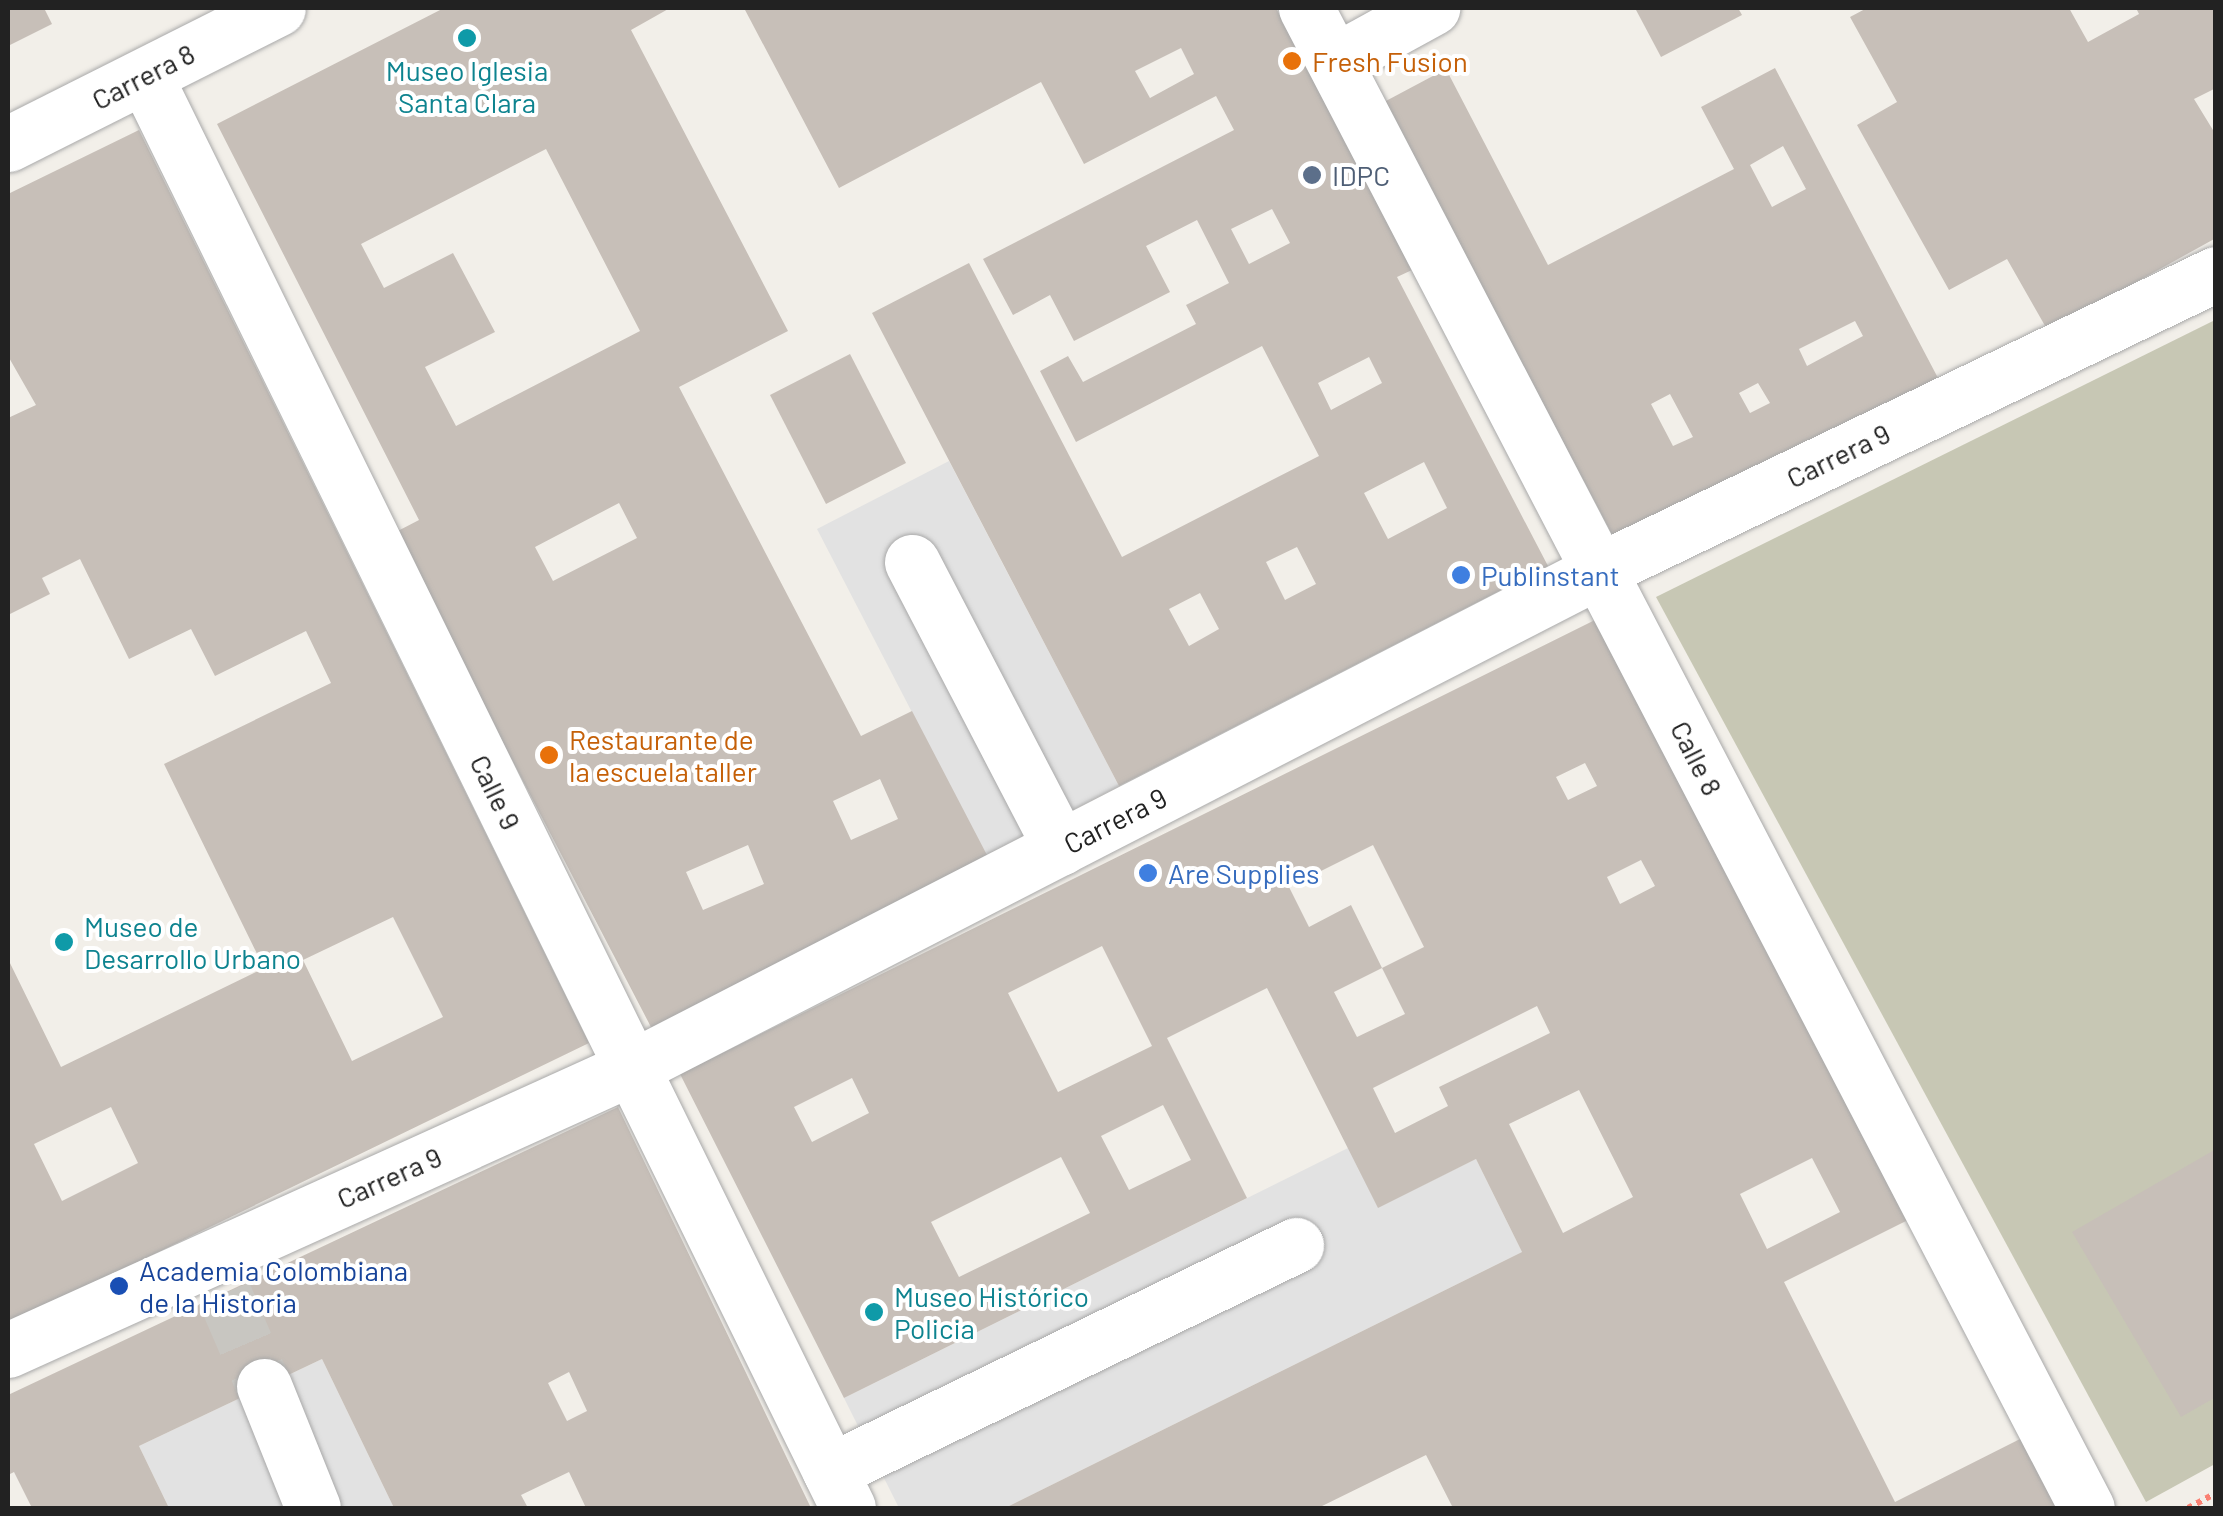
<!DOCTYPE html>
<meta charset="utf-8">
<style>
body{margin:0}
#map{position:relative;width:2223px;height:1516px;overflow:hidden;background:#f2efe9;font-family:Barlow,sans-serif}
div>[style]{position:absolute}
.construction>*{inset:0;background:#c7c7b4}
.parking>*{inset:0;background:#e2e2e2}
.building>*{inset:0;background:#c7bfb8}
.minor-tunnel>*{height:55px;margin-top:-27.5px;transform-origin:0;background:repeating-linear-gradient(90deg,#c8c6c1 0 55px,transparent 0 83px)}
.path>*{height:6px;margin-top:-3px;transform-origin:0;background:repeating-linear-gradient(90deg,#fa8072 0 5px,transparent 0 10px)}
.roads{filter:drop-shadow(0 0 2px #a9a9a9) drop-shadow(0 0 2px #a9a9a9)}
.minor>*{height:55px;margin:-27.5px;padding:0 27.5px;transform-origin:27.5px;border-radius:27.5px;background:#fff}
.dots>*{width:28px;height:28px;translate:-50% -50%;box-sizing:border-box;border:5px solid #fff;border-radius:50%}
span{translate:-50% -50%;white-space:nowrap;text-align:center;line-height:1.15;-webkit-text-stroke:8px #fff;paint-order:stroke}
.food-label{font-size:28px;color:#c56008}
.left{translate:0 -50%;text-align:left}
.culture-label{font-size:28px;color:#0d838f}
.street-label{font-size:28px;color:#222}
.service-label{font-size:28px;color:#4e5e75}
.shop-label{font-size:28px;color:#366cbe}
.transit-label{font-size:28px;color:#164399}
.frame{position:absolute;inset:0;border:10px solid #222;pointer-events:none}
</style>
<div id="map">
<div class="construction">
<i style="clip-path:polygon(2215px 320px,2215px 1464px,2146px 1502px,1656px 597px)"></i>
</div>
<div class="parking">
<i style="clip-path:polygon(949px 461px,1119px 786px,986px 855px,817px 529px)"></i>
<i style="clip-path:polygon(1348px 1148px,1378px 1207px,1476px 1159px,1522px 1252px,1005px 1508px,899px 1508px,844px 1398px)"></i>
<i style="clip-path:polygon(322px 1359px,394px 1508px,169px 1508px,139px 1446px)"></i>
</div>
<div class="building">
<i style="clip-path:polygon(8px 8px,44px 8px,52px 24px,8px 46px)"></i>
<i style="clip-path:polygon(evenodd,444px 8px,670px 8px,631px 30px,788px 331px,679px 387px,861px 736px,912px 711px,988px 857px,652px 1029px,394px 533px,419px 520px,217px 124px,444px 8px,546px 149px,640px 331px,456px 426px,425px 367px,495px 332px,453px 253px,384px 288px,361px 244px,546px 149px,444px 8px,619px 503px,637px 538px,553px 581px,535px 547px,619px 503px,444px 8px,880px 779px,898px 819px,851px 840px,833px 801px,880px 779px,444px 8px,748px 845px,764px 884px,703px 910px,686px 872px,748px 845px)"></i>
<i style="clip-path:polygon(evenodd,744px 8px,1276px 8px,1412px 270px,1397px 277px,1548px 566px,1119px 786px,872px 313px,969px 263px,1122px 557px,1319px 456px,1262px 346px,1076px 442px,1040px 371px,1068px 356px,1083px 382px,1196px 324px,1186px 305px,1229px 283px,1197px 220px,1146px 246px,1170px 292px,1074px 341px,1050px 295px,1013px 315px,983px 259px,1234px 130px,1216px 96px,1084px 164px,1041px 82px,839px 188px,744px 8px,1181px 48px,1194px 74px,1150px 98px,1135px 71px,1181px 48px,744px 8px,1272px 209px,1290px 243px,1249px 264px,1231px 229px,1272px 209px,744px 8px,1369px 357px,1382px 383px,1331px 410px,1318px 383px,1369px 357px,744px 8px,1424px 462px,1447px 508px,1388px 539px,1364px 493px,1424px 462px,744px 8px,1297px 547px,1316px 584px,1285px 600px,1266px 562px,1297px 547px,744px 8px,1200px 593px,1219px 629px,1189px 646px,1169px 609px,1200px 593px)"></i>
<i style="clip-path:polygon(1635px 8px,1738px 8px,1742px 15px,1661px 57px)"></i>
<i style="clip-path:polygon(1867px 8px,2069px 8px,2088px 42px,2139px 14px,2136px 8px,2216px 8px,2216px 88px,2194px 99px,2216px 135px,2216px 238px,2048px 331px,2007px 259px,1949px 290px,1857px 125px,1897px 102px,1850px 17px)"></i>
<i style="clip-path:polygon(evenodd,1775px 68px,1938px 378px,1617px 544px,1384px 102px,1446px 69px,1548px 265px,1734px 169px,1701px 107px,1775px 68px,1783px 146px,1806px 189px,1772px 207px,1750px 165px,1783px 146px,1775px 68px,1855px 321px,1863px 336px,1807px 366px,1799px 349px,1855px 321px,1775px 68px,1758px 383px,1770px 403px,1750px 413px,1739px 393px,1758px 383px,1775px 68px,1670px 394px,1693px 437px,1673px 446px,1651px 404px,1670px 394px)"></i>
<i style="clip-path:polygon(evenodd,139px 130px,589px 1043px,8px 1325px,8px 959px,61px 1067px,264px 968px,164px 764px,331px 683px,306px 631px,215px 676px,191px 629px,129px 659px,80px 559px,42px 578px,50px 594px,8px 615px,8px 418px,36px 405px,8px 356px,8px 194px,139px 130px,393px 917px,443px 1017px,352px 1061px,303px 960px,393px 917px,139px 130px,111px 1107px,138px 1163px,62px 1201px,34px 1144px,111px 1107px)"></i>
<i style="clip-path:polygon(850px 354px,906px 463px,826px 504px,770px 395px)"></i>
<i style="clip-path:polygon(evenodd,1603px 616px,1914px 1217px,1784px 1282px,1895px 1502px,2024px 1437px,2061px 1508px,1453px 1508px,1426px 1455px,1318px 1508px,1005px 1508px,1522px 1252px,1476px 1159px,1378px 1208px,1267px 988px,1167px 1038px,1247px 1198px,844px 1398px,680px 1074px,1603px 616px,1585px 763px,1597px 786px,1568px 800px,1556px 777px,1585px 763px,1603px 616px,1373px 845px,1424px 947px,1382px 968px,1405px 1014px,1357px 1037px,1334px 992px,1382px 968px,1351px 905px,1309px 927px,1289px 887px,1373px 845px,1603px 616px,1641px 860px,1655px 886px,1620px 904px,1607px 877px,1641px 860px,1603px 616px,1102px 946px,1152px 1046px,1058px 1092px,1008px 993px,1102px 946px,1603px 616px,1537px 1006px,1550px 1033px,1439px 1087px,1448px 1106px,1395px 1133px,1373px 1088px,1537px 1006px,1603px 616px,852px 1078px,869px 1113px,812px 1142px,794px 1107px,852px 1078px,1603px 616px,1579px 1090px,1633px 1197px,1563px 1233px,1509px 1124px,1579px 1090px,1603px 616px,1163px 1105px,1191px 1160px,1129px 1190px,1101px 1136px,1163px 1105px,1603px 616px,1061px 1157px,1090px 1213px,959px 1277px,931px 1222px,1061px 1157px,1603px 616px,1812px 1158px,1840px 1212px,1767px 1249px,1740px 1194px,1812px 1158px)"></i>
<i style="clip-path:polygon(evenodd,618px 1107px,811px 1508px,586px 1508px,569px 1472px,521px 1495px,528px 1508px,394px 1508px,322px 1359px,139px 1446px,169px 1508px,32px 1508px,14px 1472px,8px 1475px,8px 1395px,618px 1107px,569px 1372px,587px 1411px,567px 1421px,548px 1383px,569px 1372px)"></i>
<i style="clip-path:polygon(2216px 1149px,2216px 1397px,2181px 1417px,2072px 1232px)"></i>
</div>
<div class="minor-tunnel">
<i style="left:224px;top:1293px;width:101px;rotate:66.7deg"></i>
</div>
<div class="path">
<i style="left:2188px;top:1508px;width:32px;rotate:-28deg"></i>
</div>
<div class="roads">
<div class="minor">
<i style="left:1306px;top:8px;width:1691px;rotate:62.5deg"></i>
<i style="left:1335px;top:61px;width:111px;rotate:-28.7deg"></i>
<i style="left:145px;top:76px;width:1595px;rotate:63.85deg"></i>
<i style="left:8px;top:144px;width:302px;rotate:-26.7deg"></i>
<i style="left:912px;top:562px;width:322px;rotate:62.5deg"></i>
<i style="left:8px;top:1350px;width:684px;rotate:-24.35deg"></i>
<i style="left:631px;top:1068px;width:1089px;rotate:-27.2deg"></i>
<i style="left:1600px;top:570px;width:683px;rotate:-25.67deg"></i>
<i style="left:264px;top:1386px;width:131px;rotate:68.1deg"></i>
<i style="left:830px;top:1471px;width:518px;rotate:-25.87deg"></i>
</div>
</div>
<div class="dots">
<i style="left:467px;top:38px;background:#0f9aa8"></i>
<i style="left:1292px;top:61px;background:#e8710a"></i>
<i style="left:1312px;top:175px;background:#5c6f8a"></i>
<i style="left:1461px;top:575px;background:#3f7fe0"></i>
<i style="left:549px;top:755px;background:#e8710a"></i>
<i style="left:1148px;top:873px;background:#3f7fe0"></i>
<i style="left:64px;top:942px;background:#0f9aa8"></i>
<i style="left:119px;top:1286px;background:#1a4fb4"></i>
<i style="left:874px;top:1312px;background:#0f9aa8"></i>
</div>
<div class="food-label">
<span class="left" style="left:1312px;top:61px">Fresh Fusion</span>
<span class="left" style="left:569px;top:755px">Restaurante de<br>la escuela taller</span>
</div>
<div class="culture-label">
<span style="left:467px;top:86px">Museo Iglesia<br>Santa Clara</span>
<span class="left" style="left:84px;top:942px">Museo de<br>Desarrollo Urbano</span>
<span class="left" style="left:894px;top:1312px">Museo Histórico<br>Policia</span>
</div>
<div class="street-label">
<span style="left:143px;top:76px;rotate:-27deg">Carrera 8</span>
<span style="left:1838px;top:455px;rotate:-26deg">Carrera 9</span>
<span style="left:1697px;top:758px;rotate:63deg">Calle 8</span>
<span style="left:496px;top:792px;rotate:64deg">Calle 9</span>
<span style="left:1115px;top:820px;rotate:-27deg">Carrera 9</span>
<span style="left:389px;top:1177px;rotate:-24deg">Carrera 9</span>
</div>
<div class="service-label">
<span class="left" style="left:1332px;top:175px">IDPC</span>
</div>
<div class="shop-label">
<span class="left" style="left:1481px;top:575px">Publinstant</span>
<span class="left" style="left:1168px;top:873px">Are Supplies</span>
</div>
<div class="transit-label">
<span class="left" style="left:139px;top:1286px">Academia Colombiana<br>de la Historia</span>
</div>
<div class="frame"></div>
</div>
